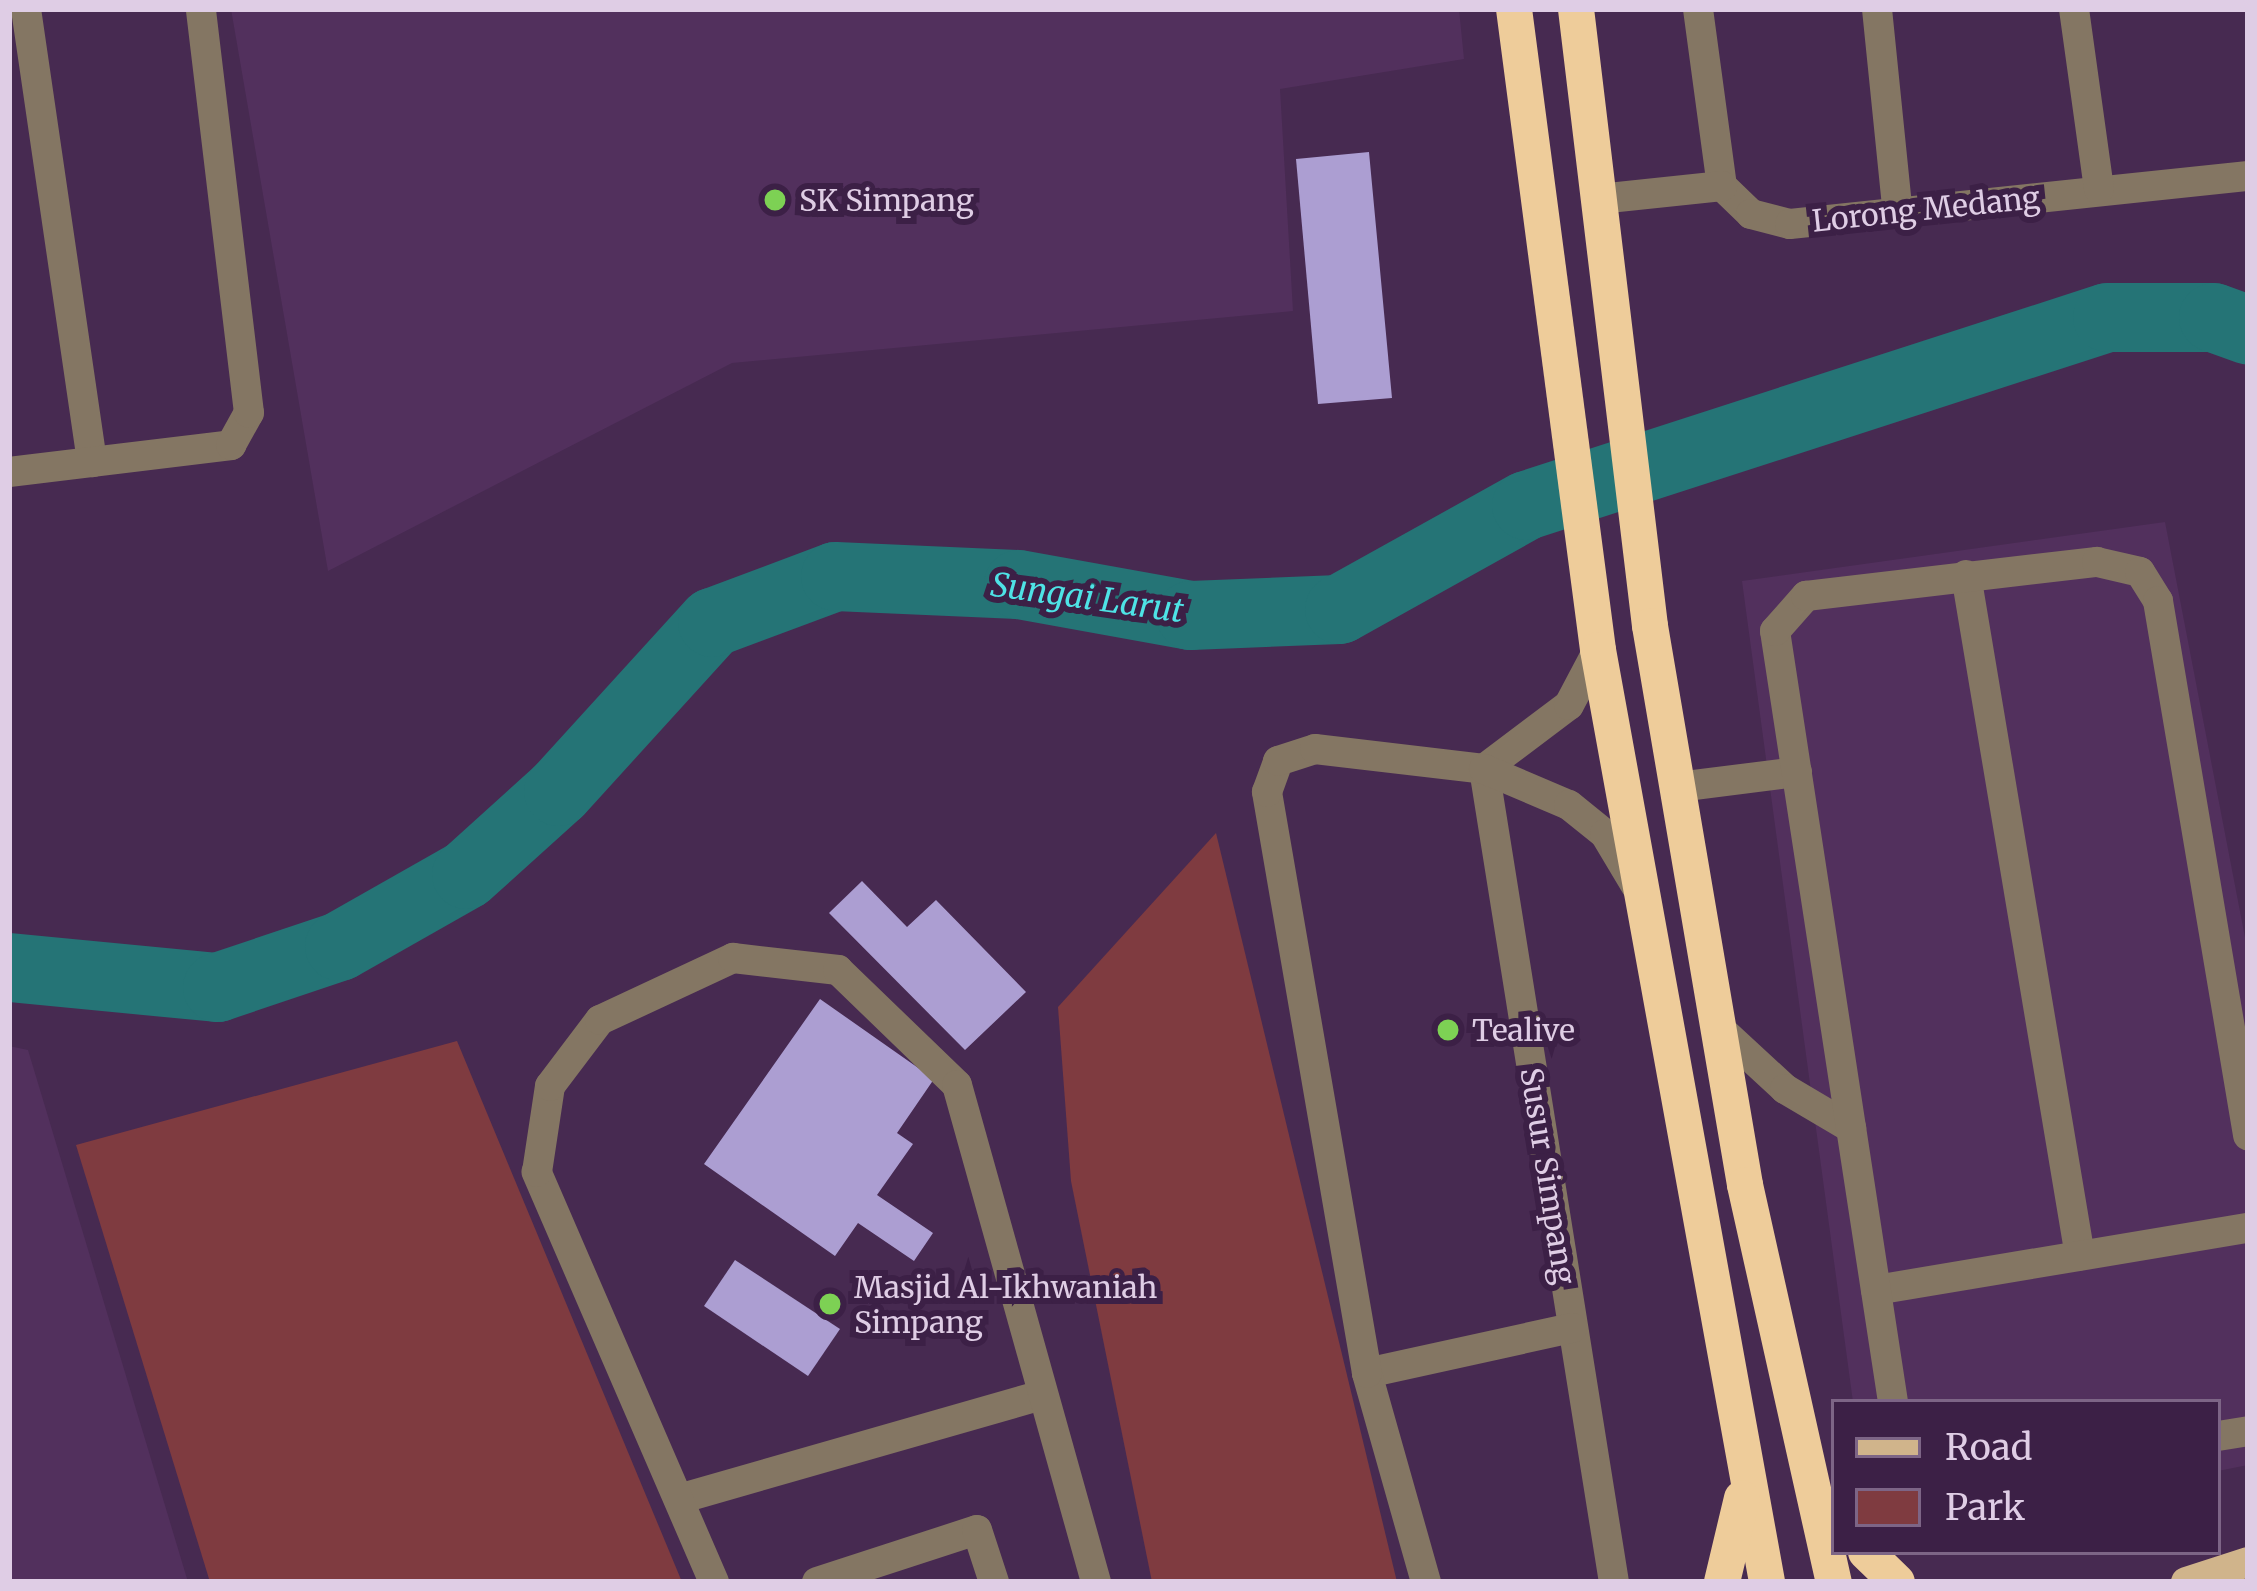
<!DOCTYPE html>
<style>
body{margin:0}
#map{position:relative;width:2257px;height:1591px;overflow:hidden;background:#472a51;font-family:Merriweather,serif}
div>[style]{position:absolute}
.built>*{inset:0;background:#52305d}
.green>*{inset:0;background:#7f3b40}
.river>*{height:69px;margin:-34.5px;padding:0 34.5px;transform-origin:34.5px;border-radius:34.5px;background:#257476}
.building>*{inset:0;background:#ac9ed2}
.minor>*{height:30px;margin:-15px;padding:0 15px;transform-origin:15px;border-radius:15px;background:#847663}
.major>*{height:30px;margin:-15px;padding:0 15px;transform-origin:15px;border-radius:15px;background:#d0b48b}
.highway>*{height:36px;margin:-18px;padding:0 18px;transform-origin:18px;border-radius:18px;background:#eecc9a}
.dots>*{width:33px;height:33px;translate:-50% -50%;box-sizing:border-box;border:6px solid #3c2046;border-radius:50%}
span{translate:-50% -50%;white-space:nowrap;text-align:center;line-height:1.15;-webkit-text-stroke:12px #3c2046;paint-order:stroke}
.poi-label{font-size:30px;color:#dfcde5}
.left{translate:0 -50%;text-align:left}
.street-label{font-size:30px;color:#dfcde5}
.water-label{font-size:33px;color:#4ee3e6;font-style:italic}
.frame{position:absolute;inset:0;border:12px solid #dfcde5;pointer-events:none}
.legend{position:absolute;left:1831px;top:1399px;width:390px;height:156px;box-sizing:border-box;background:#3c2046;border:3px solid #7d6586;margin:0;padding:15px 21px;list-style:none;font-size:36px;color:#dfcde5}
.legend li{display:flex;align-items:center;gap:24px;height:60px}
.legend b{width:60px;border:3px solid #7d6586}
</style>
<div id="map">
<div class="built">
<i style="clip-path:polygon(231px 9px,1459px 9px,1464px 59px,1280px 89px,1293px 311px,732px 363px,328px 571px)"></i>
<i style="clip-path:polygon(2165px 522px,2248px 953px,2248px 1465px,2218px 1471px,2218px 1402px,1853px 1402px,1742px 581px)"></i>
<i style="clip-path:polygon(9px 1046px,28px 1050px,188px 1582px,9px 1582px)"></i>
</div>
<div class="green">
<i style="clip-path:polygon(1216px 833px,1397px 1582px,1152px 1582px,1071px 1181px,1058px 1007px)"></i>
<i style="clip-path:polygon(457px 1041px,682px 1582px,210px 1582px,76px 1145px)"></i>
</div>
<div class="river">
<i style="left:9px;top:967px;width:209px;rotate:5.5deg"></i>
<i style="left:217px;top:987px;width:129px;rotate:-18.6deg"></i>
<i style="left:339px;top:946px;width:146px;rotate:-29.6deg"></i>
<i style="left:466px;top:874px;width:124px;rotate:-42.1deg"></i>
<i style="left:558px;top:791px;width:229px;rotate:-47.7deg"></i>
<i style="left:712px;top:622px;width:131px;rotate:-20.5deg"></i>
<i style="left:835px;top:576px;width:183px;rotate:2.5deg"></i>
<i style="left:1018px;top:584px;width:175px;rotate:10.2deg"></i>
<i style="left:1190px;top:615px;width:149px;rotate:-2.3deg"></i>
<i style="left:1339px;top:609px;width:214px;rotate:-29.1deg"></i>
<i style="left:1526px;top:505px;width:611px;rotate:-17.93deg"></i>
<i style="left:2107px;top:317px;width:106px"></i>
<i style="left:2213px;top:317px;width:37px;rotate:20deg"></i>
</div>
<div class="building">
<i style="clip-path:polygon(1369px 152px,1392px 398px,1318px 404px,1296px 159px)"></i>
<i style="clip-path:polygon(862px 881px,907px 927px,936px 900px,1026px 992px,965px 1050px,829px 913px)"></i>
<i style="clip-path:polygon(820px 999px,934px 1079px,897px 1133px,913px 1144px,877px 1195px,933px 1233px,914px 1261px,858px 1223px,835px 1256px,704px 1164px)"></i>
<i style="clip-path:polygon(735px 1260px,840px 1329px,808px 1376px,704px 1306px)"></i>
</div>
<div class="minor">
<i style="left:26px;top:9px;width:458px;rotate:81.7deg"></i>
<i style="left:1698px;top:9px;width:179px;rotate:82.3deg"></i>
<i style="left:1722px;top:186px;width:40px;rotate:44deg"></i>
<i style="left:1751px;top:214px;width:40px;rotate:14.4deg"></i>
<i style="left:1790px;top:224px;width:461px;rotate:-6deg"></i>
<i style="left:1877px;top:9px;width:206px;rotate:84.2deg"></i>
<i style="left:2074px;top:9px;width:182px;rotate:82.1deg"></i>
<i style="left:1599px;top:199px;width:124px;rotate:-6deg"></i>
<i style="left:9px;top:472px;width:224px;rotate:-6.9deg"></i>
<i style="left:231px;top:445px;width:37px;rotate:-61deg"></i>
<i style="left:249px;top:413px;width:407px;rotate:-96.8deg"></i>
<i style="left:1966px;top:575px;width:690px;rotate:80.5deg"></i>
<i style="left:1484px;top:769px;width:823px;rotate:80.92deg"></i>
<i style="left:1484px;top:769px;width:106px;rotate:-37deg"></i>
<i style="left:1569px;top:705px;width:62px;rotate:-62.2deg"></i>
<i style="left:1678px;top:787px;width:120px;rotate:-7.2deg"></i>
<i style="left:1719px;top:1028px;width:90px;rotate:42.7deg"></i>
<i style="left:1785px;top:1089px;width:77px;rotate:30.6deg"></i>
<i style="left:1876px;top:1290px;width:377px;rotate:-9.5deg"></i>
<i style="left:1367px;top:1373px;width:210px;rotate:-12.4deg"></i>
<i style="left:1893px;top:1402px;width:780px;rotate:-98.7deg"></i>
<i style="left:1775px;top:631px;width:47px;rotate:-48.5deg"></i>
<i style="left:1806px;top:596px;width:293px;rotate:-6.7deg"></i>
<i style="left:2097px;top:562px;width:44px;rotate:13.1deg"></i>
<i style="left:2140px;top:572px;width:34px;rotate:58deg"></i>
<i style="left:2158px;top:601px;width:542px;rotate:80.43deg"></i>
<i style="left:2218px;top:1436px;width:30px;rotate:-9deg"></i>
<i style="left:679px;top:1499px;width:378px;rotate:-16deg"></i>
<i style="left:714px;top:1582px;width:447px;rotate:-113.4deg"></i>
<i style="left:537px;top:1172px;width:87px;rotate:-81.4deg"></i>
<i style="left:550px;top:1086px;width:83px;rotate:-52.9deg"></i>
<i style="left:600px;top:1020px;width:147px;rotate:-25deg"></i>
<i style="left:733px;top:958px;width:106px;rotate:6.5deg"></i>
<i style="left:838px;top:970px;width:165px;rotate:44deg"></i>
<i style="left:957px;top:1085px;width:516px;rotate:74.37deg"></i>
<i style="left:817px;top:1582px;width:168px;rotate:-18deg"></i>
<i style="left:977px;top:1530px;width:55px;rotate:71.9deg"></i>
<i style="left:1426px;top:1582px;width:217px;rotate:-105.8deg"></i>
<i style="left:1367px;top:1373px;width:590px;rotate:-99.77deg"></i>
<i style="left:1267px;top:792px;width:33px;rotate:-70deg"></i>
<i style="left:1278px;top:761px;width:39px;rotate:-18deg"></i>
<i style="left:1315px;top:749px;width:170px;rotate:6.7deg"></i>
<i style="left:1484px;top:769px;width:92px;rotate:23deg"></i>
<i style="left:1569px;top:805px;width:46px;rotate:38.9deg"></i>
<i style="left:1605px;top:834px;width:61px;rotate:59.2deg"></i>
</div>
<div class="major">
<i style="left:2186px;top:1582px;width:65px;rotate:-17.9deg"></i>
</div>
<div class="highway">
<i style="left:1514px;top:9px;width:646px;rotate:82.53deg"></i>
<i style="left:1598px;top:650px;width:947px;rotate:79.72deg"></i>
<i style="left:1576px;top:9px;width:621px;rotate:83.16deg"></i>
<i style="left:1650px;top:626px;width:567px;rotate:80.35deg"></i>
<i style="left:1745px;top:1185px;width:407px;rotate:77.4deg"></i>
<i style="left:1866px;top:1552px;width:43px;rotate:44.1deg"></i>
<i style="left:1722px;top:1582px;width:86px;rotate:-76.6deg"></i>
</div>
<div class="dots">
<i style="left:775px;top:200px;background:#7dd154"></i>
<i style="left:1448px;top:1030px;background:#7dd154"></i>
<i style="left:830px;top:1304px;background:#7dd154"></i>
</div>
<div class="poi-label">
<span class="left" style="left:799px;top:200px">SK Simpang</span>
<span class="left" style="left:1472px;top:1030px">Tealive</span>
<span class="left" style="left:854px;top:1304px">Masjid Al-Ikhwaniah<br>Simpang</span>
</div>
<div class="street-label">
<span style="left:1926px;top:209px;rotate:-6deg">Lorong Medang</span>
<span style="left:1548px;top:1176px;rotate:81deg">Susur Simpang</span>
</div>
<div class="water-label">
<span style="left:1087px;top:598px;rotate:8deg">Sungai Larut</span>
</div>
<div class="frame"></div>
<ul class="legend">
<li><b style="height:15px;background:#d0b48b"></b>Road</li>
<li><b style="height:33px;background:#7f3b40"></b>Park</li>
</ul>
</div>
